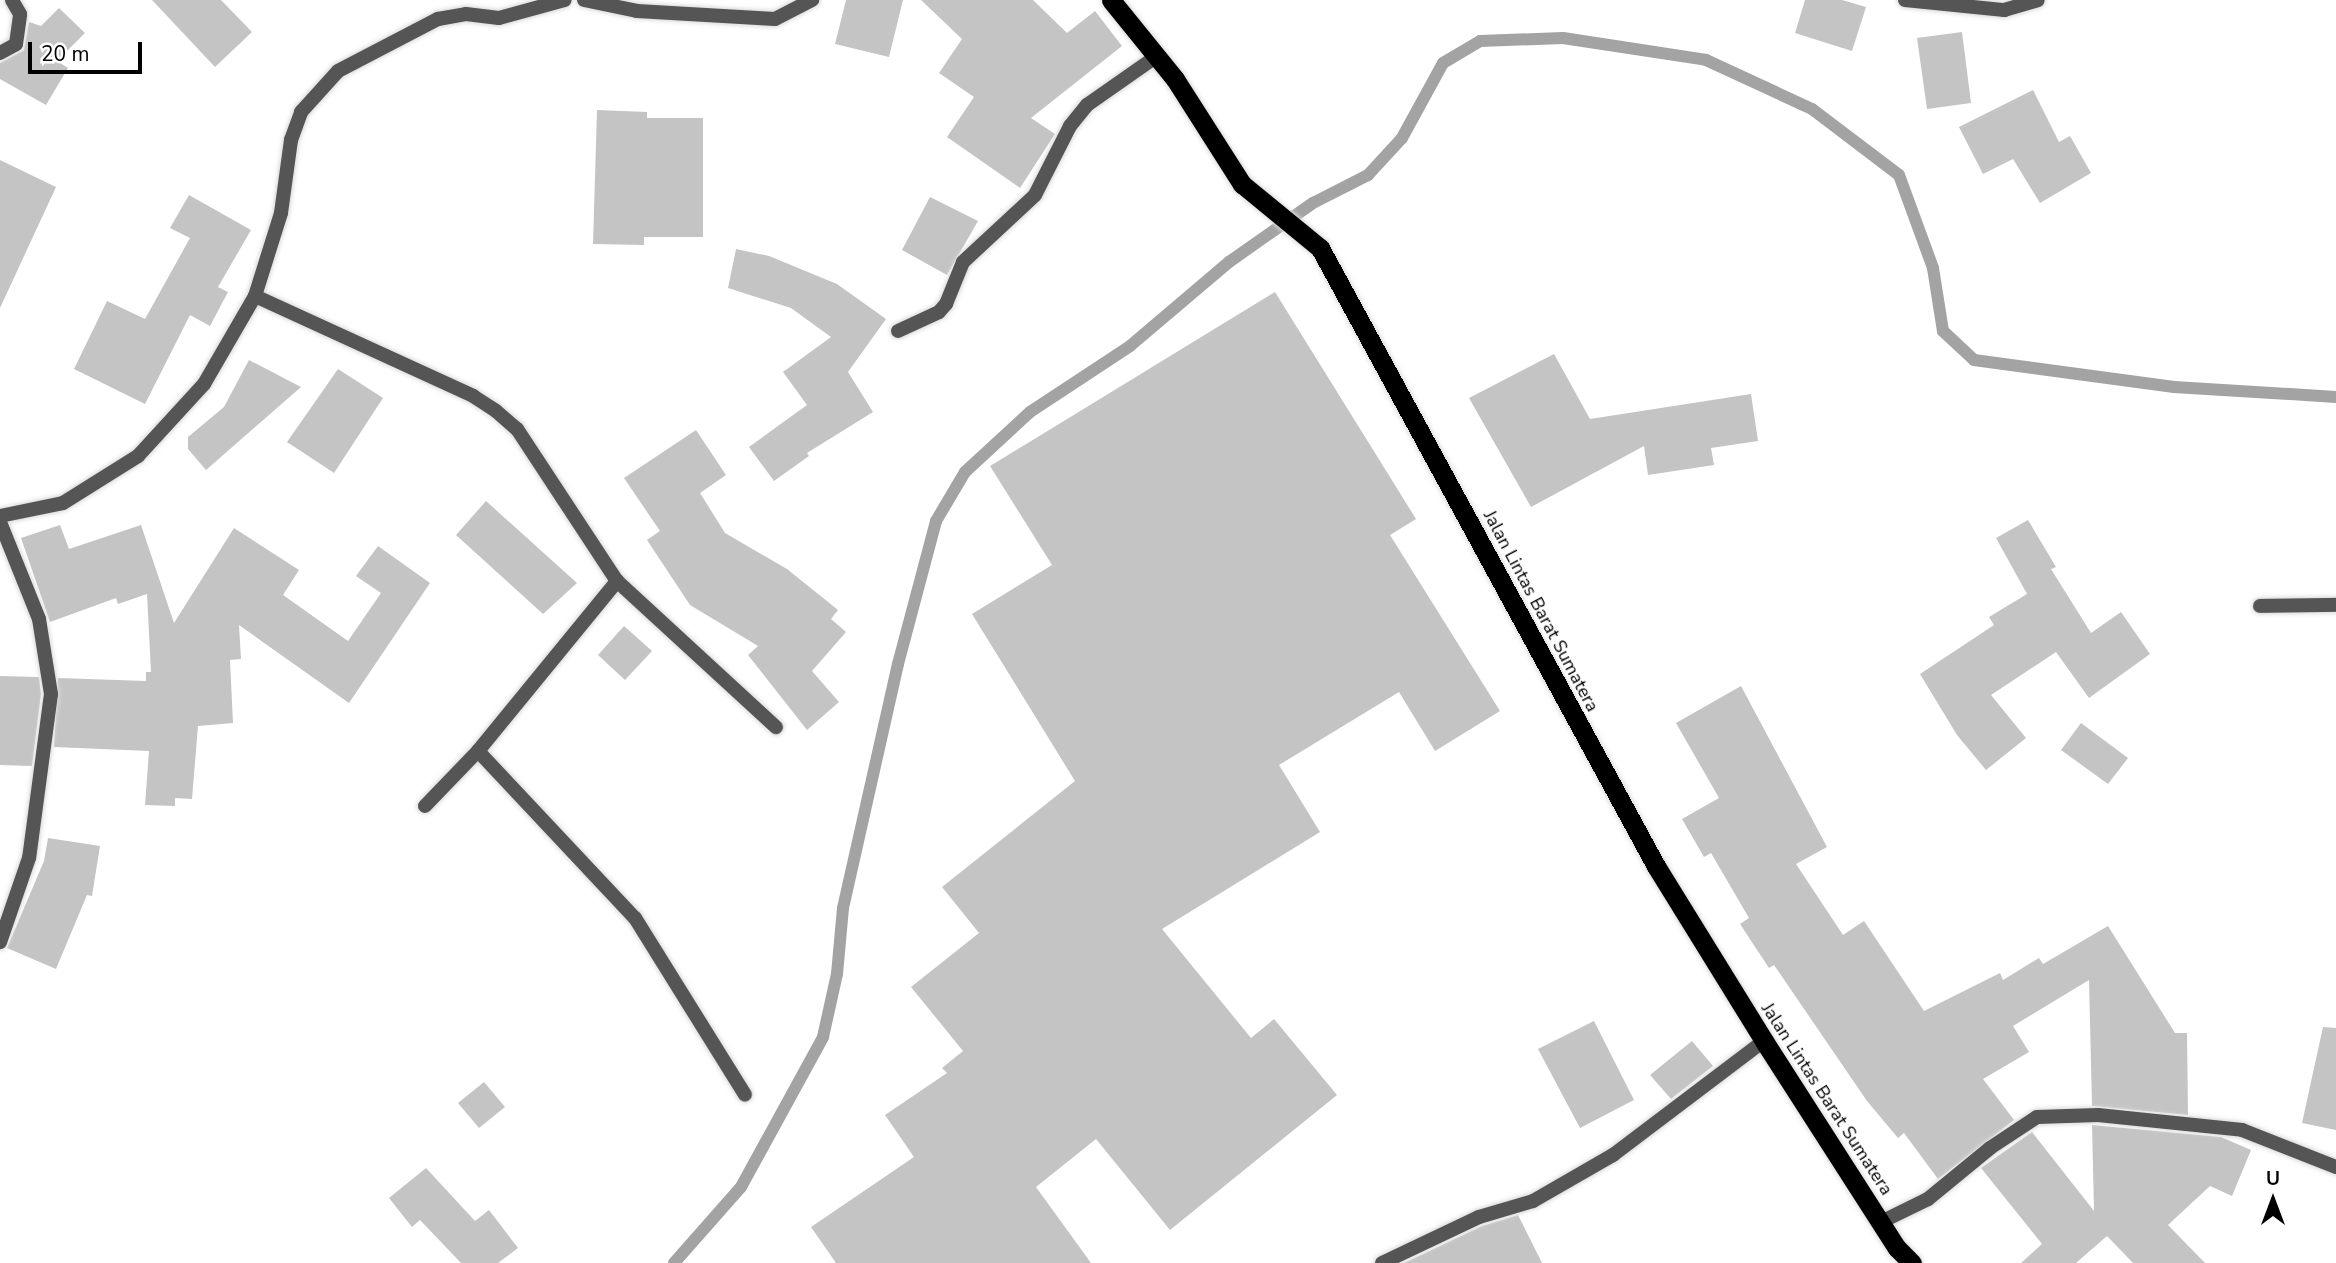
<!DOCTYPE html>
<style>
body{margin:0}
#map{position:relative;width:2336px;height:1263px;overflow:hidden;background:#fff;font-family:"Nunito Sans",sans-serif}
div>[style]{position:absolute}
.stream>*{height:12px;margin:-6px;padding:0 6px;transform-origin:6px;border-radius:6px;background:#a3a3a3}
.building>*{inset:0;background:#c4c4c4}
.roads{filter:drop-shadow(0 0 2px #dbdbdb) drop-shadow(0 0 2px #dbdbdb)}
.minor>*{height:14px;margin:-7px;padding:0 7px;transform-origin:7px;border-radius:7px;background:#555}
.trunk>*{height:19px;margin:-9.5px;padding:0 9.5px;transform-origin:9.5px;border-radius:9.5px;background:#000}
span{translate:-50% -50%;white-space:nowrap;text-align:center;line-height:1.15;-webkit-text-stroke:6px #fff;paint-order:stroke}
.street-label{font-size:18px;color:#000}
.north{position:absolute;left:2238px;top:1165px;width:70px;height:70px;-webkit-text-stroke:5px #fff;paint-order:stroke;rotate:0deg;font-size:19px;font-weight:700;line-height:28px;text-align:center;color:#000}
.north::after{content:'';display:block;margin:auto;width:24px;height:32px;background:#000;clip-path:polygon(50% 0,100% 100%,50% 72%,0 100%)}
.scale{position:absolute;left:28px;top:42px;width:114px;height:32px;box-sizing:border-box;border:4px solid #000;border-top:0;padding-left:9px;font-size:21px;line-height:24px;white-space:nowrap;color:#000;-webkit-text-stroke:5px #fff;paint-order:stroke}
</style>
<div id="map">
<div class="stream">
<i style="left:674px;top:1263px;width:101px;rotate:-48.6deg"></i>
<i style="left:741px;top:1187px;width:171px;rotate:-61.3deg"></i>
<i style="left:823px;top:1037px;width:65px;rotate:-77.5deg"></i>
<i style="left:837px;top:974px;width:66px;rotate:-84.8deg"></i>
<i style="left:843px;top:908px;width:250px;rotate:-77.3deg"></i>
<i style="left:898px;top:664px;width:148px;rotate:-75.1deg"></i>
<i style="left:936px;top:521px;width:57px;rotate:-59.4deg"></i>
<i style="left:965px;top:472px;width:88px;rotate:-42.7deg"></i>
<i style="left:1030px;top:412px;width:120px;rotate:-33.4deg"></i>
<i style="left:1130px;top:346px;width:130px;rotate:-40.3deg"></i>
<i style="left:1229px;top:262px;width:103px;rotate:-35.1deg"></i>
<i style="left:1313px;top:203px;width:62px;rotate:-27deg"></i>
<i style="left:1368px;top:175px;width:50px;rotate:-47.4deg"></i>
<i style="left:1402px;top:138px;width:85px;rotate:-61.3deg"></i>
<i style="left:1443px;top:63px;width:43px;rotate:-30.7deg"></i>
<i style="left:1480px;top:41px;width:83px;rotate:-2.1deg"></i>
<i style="left:1563px;top:38px;width:145px;rotate:8.7deg"></i>
<i style="left:1706px;top:60px;width:117px;rotate:24.8deg"></i>
<i style="left:1812px;top:109px;width:109px;rotate:37.2deg"></i>
<i style="left:1899px;top:175px;width:99px;rotate:69.9deg"></i>
<i style="left:1933px;top:268px;width:64px;rotate:81deg"></i>
<i style="left:1943px;top:331px;width:42px;rotate:43.1deg"></i>
<i style="left:1974px;top:360px;width:202px;rotate:7.7deg"></i>
<i style="left:2174px;top:387px;width:162px;rotate:3.5deg"></i>
</div>
<div class="building">
<i style="clip-path:polygon(152px 0,221px 0,252px 32px,215px 67px)"></i>
<i style="clip-path:polygon(846px 0,903px 0,889px 57px,835px 44px)"></i>
<i style="clip-path:polygon(921px 0,1033px 0,1067px 33px,1095px 11px,1122px 46px,1031px 118px,1055px 134px,1020px 188px,947px 137px,974px 97px,939px 73px,962px 39px)"></i>
<i style="clip-path:polygon(1805px 0,1842px 0,1866px 7px,1852px 51px,1795px 33px)"></i>
<i style="clip-path:polygon(59px 8px,85px 33px,57px 61px,68px 68px,46px 105px,0 79px,0 63px,24px 50px,29px 22px,41px 26px)"></i>
<i style="clip-path:polygon(1962px 32px,1971px 103px,1927px 109px,1917px 38px)"></i>
<i style="clip-path:polygon(2033px 90px,2059px 142px,2070px 136px,2091px 173px,2040px 203px,2013px 159px,1983px 174px,1959px 127px)"></i>
<i style="clip-path:polygon(597px 110px,647px 112px,647px 118px,703px 118px,703px 237px,644px 237px,644px 245px,593px 244px)"></i>
<i style="clip-path:polygon(0 160px,56px 187px,0 308px)"></i>
<i style="clip-path:polygon(189px 195px,251px 230px,218px 287px,228px 292px,210px 326px,190px 315px,145px 404px,74px 369px,107px 301px,145px 319px,190px 238px,170px 228px)"></i>
<i style="clip-path:polygon(930px 197px,978px 221px,947px 275px,902px 250px)"></i>
<i style="clip-path:polygon(736px 249px,769px 256px,837px 284px,886px 319px,848px 372px,873px 412px,807px 453px,809px 456px,774px 481px,749px 447px,807px 405px,783px 372px,831px 337px,791px 308px,728px 288px)"></i>
<i style="clip-path:polygon(1275px 292px,1416px 519px,1390px 535px,1500px 711px,1435px 751px,1399px 692px,1279px 765px,1320px 832px,1162px 929px,1251px 1038px,1274px 1019px,1337px 1095px,1170px 1230px,1096px 1139px,1036px 1187px,1091px 1263px,836px 1263px,811px 1227px,914px 1157px,885px 1115px,947px 1073px,942px 1068px,963px 1051px,911px 987px,979px 933px,942px 887px,1075px 781px,972px 614px,1052px 565px,990px 466px)"></i>
<i style="clip-path:polygon(1554px 354px,1590px 419px,1751px 394px,1758px 441px,1711px 448px,1714px 465px,1648px 475px,1644px 446px,1531px 507px,1469px 398px)"></i>
<i style="clip-path:polygon(249px 360px,301px 387px,206px 470px,188px 449px,188px 437px,224px 407px)"></i>
<i style="clip-path:polygon(338px 369px,383px 398px,334px 473px,287px 442px)"></i>
<i style="clip-path:polygon(696px 430px,726px 475px,700px 493px,725px 533px,787px 569px,838px 610px,831px 619px,846px 632px,812px 671px,839px 702px,807px 730px,748px 655px,758px 646px,690px 605px,647px 540px,660px 531px,624px 478px)"></i>
<i style="clip-path:polygon(486px 501px,577px 583px,543px 614px,456px 535px)"></i>
<i style="clip-path:polygon(2028px 520px,2056px 567px,2051px 569px,2091px 633px,2121px 612px,2150px 654px,2089px 698px,2056px 652px,1991px 695px,2026px 738px,1986px 770px,1957px 735px,1920px 674px,1994px 625px,1989px 617px,2027px 594px,1996px 538px)"></i>
<i style="clip-path:polygon(60px 525px,69px 549px,141px 525px,174px 623px,234px 528px,299px 570px,283px 595px,348px 641px,381px 593px,356px 576px,378px 546px,430px 583px,349px 703px,239px 625px,241px 659px,230px 660px,233px 723px,198px 726px,192px 799px,175px 798px,175px 806px,145px 805px,149px 751px,54px 747px,58px 678px,146px 681px,146px 672px,151px 672px,147px 594px,118px 604px,116px 598px,50px 622px,21px 538px)"></i>
<i style="clip-path:polygon(624px 626px,652px 651px,625px 680px,598px 655px)"></i>
<i style="clip-path:polygon(0 676px,39px 677px,41px 694px,32px 766px,0 765px)"></i>
<i style="clip-path:polygon(1741px 686px,1827px 847px,1796px 864px,1843px 935px,1864px 921px,1924px 1011px,2000px 973px,2003px 980px,2039px 958px,2043px 964px,2108px 926px,2175px 1033px,2187px 1033px,2188px 1115px,2092px 1106px,2089px 980px,2013px 1026px,2029px 1052px,1983px 1079px,2014px 1120px,1938px 1179px,1904px 1133px,1898px 1138px,1867px 1101px,1774px 965px,1769px 968px,1740px 924px,1749px 918px,1711px 853px,1704px 857px,1682px 819px,1719px 798px,1676px 723px)"></i>
<i style="clip-path:polygon(2081px 723px,2128px 758px,2108px 784px,2061px 750px)"></i>
<i style="clip-path:polygon(48px 838px,100px 846px,92px 896px,87px 895px,56px 969px,7px 948px,44px 861px)"></i>
<i style="clip-path:polygon(1594px 1021px,1634px 1100px,1580px 1128px,1538px 1049px)"></i>
<i style="clip-path:polygon(2323px 1027px,2336px 1028px,2336px 1130px,2302px 1123px)"></i>
<i style="clip-path:polygon(1692px 1041px,1713px 1066px,1671px 1099px,1650px 1075px)"></i>
<i style="clip-path:polygon(484px 1082px,505px 1107px,479px 1128px,458px 1103px)"></i>
<i style="clip-path:polygon(2092px 1125px,2221px 1137px,2251px 1150px,2232px 1196px,2210px 1186px,2168px 1225px,2205px 1263px,2133px 1263px,2107px 1236px,2076px 1263px,2021px 1263px,2042px 1244px,1981px 1168px,2032px 1132px,2094px 1211px)"></i>
<i style="clip-path:polygon(426px 1168px,475px 1221px,489px 1210px,518px 1248px,498px 1263px,461px 1263px,420px 1220px,412px 1227px,389px 1198px)"></i>
<i style="clip-path:polygon(1518px 1215px,1542px 1263px,1404px 1263px,1482px 1226px)"></i>
</div>
<div class="roads">
<div class="minor">
<i style="left:584px;top:0;width:54px;rotate:11.7deg"></i>
<i style="left:637px;top:11px;width:138px;rotate:3.3deg"></i>
<i style="left:775px;top:19px;width:42px;rotate:-27.2deg"></i>
<i style="left:1905px;top:0;width:100px;rotate:5.8deg"></i>
<i style="left:2004px;top:10px;width:35px;rotate:-16deg"></i>
<i style="left:0;top:53px;width:18px;rotate:-29deg"></i>
<i style="left:16px;top:44px;width:30px;rotate:-82deg"></i>
<i style="left:20px;top:14px;width:16px;rotate:-120deg"></i>
<i style="left:255px;top:296px;width:240px;rotate:24.6deg"></i>
<i style="left:473px;top:396px;width:27px;rotate:33deg"></i>
<i style="left:496px;top:411px;width:28px;rotate:41deg"></i>
<i style="left:517px;top:429px;width:182px;rotate:56.7deg"></i>
<i style="left:617px;top:581px;width:216px;rotate:42.6deg"></i>
<i style="left:898px;top:331px;width:45px;rotate:-24.9deg"></i>
<i style="left:939px;top:312px;width:11px;rotate:-49deg"></i>
<i style="left:946px;top:304px;width:45px;rotate:-68deg"></i>
<i style="left:963px;top:262px;width:98px;rotate:-42.9deg"></i>
<i style="left:1035px;top:195px;width:77px;rotate:-63.1deg"></i>
<i style="left:1070px;top:126px;width:27px;rotate:-51deg"></i>
<i style="left:1087px;top:105px;width:85px;rotate:-35deg"></i>
<i style="left:0;top:516px;width:64px;rotate:-11.7deg"></i>
<i style="left:63px;top:503px;width:89px;rotate:-32.1deg"></i>
<i style="left:138px;top:456px;width:98px;rotate:-47.5deg"></i>
<i style="left:204px;top:384px;width:102px;rotate:-59.9deg"></i>
<i style="left:255px;top:296px;width:87px;rotate:-72.6deg"></i>
<i style="left:281px;top:213px;width:74px;rotate:-82.2deg"></i>
<i style="left:291px;top:140px;width:30px;rotate:-70deg"></i>
<i style="left:301px;top:112px;width:55px;rotate:-47.9deg"></i>
<i style="left:338px;top:71px;width:113px;rotate:-27.5deg"></i>
<i style="left:438px;top:19px;width:28px;rotate:-10deg"></i>
<i style="left:466px;top:14px;width:33px;rotate:7deg"></i>
<i style="left:499px;top:18px;width:68px;rotate:-15.3deg"></i>
<i style="left:0;top:522px;width:105px;rotate:68.1deg"></i>
<i style="left:39px;top:619px;width:76px;rotate:80.9deg"></i>
<i style="left:51px;top:694px;width:165px;rotate:97.6deg"></i>
<i style="left:29px;top:858px;width:89px;rotate:109deg"></i>
<i style="left:2260px;top:606px;width:76px;rotate:-0.8deg"></i>
<i style="left:478px;top:751px;width:229px;rotate:46.8deg"></i>
<i style="left:635px;top:918px;width:208px;rotate:58.1deg"></i>
<i style="left:425px;top:806px;width:76px;rotate:-46.1deg"></i>
<i style="left:478px;top:751px;width:220px;rotate:-50.7deg"></i>
<i style="left:1881px;top:1222px;width:52px;rotate:-26.1deg"></i>
<i style="left:1928px;top:1199px;width:80px;rotate:-39.4deg"></i>
<i style="left:1990px;top:1148px;width:56px;rotate:-33.4deg"></i>
<i style="left:2037px;top:1117px;width:61px;rotate:-1.9deg"></i>
<i style="left:2098px;top:1115px;width:145px;rotate:5.9deg"></i>
<i style="left:2242px;top:1130px;width:101px;rotate:21.5deg"></i>
<i style="left:1382px;top:1263px;width:107px;rotate:-25.4deg"></i>
<i style="left:1479px;top:1217px;width:56px;rotate:-16.5deg"></i>
<i style="left:1533px;top:1201px;width:92px;rotate:-29.9deg"></i>
<i style="left:1613px;top:1155px;width:189px;rotate:-37.1deg"></i>
</div>
<div class="trunk">
<i style="left:1111px;top:0;width:102px;rotate:51deg"></i>
<i style="left:1175px;top:79px;width:125px;rotate:57.5deg"></i>
<i style="left:1242px;top:184px;width:101px;rotate:39.4deg"></i>
<i style="left:1320px;top:248px;width:703px;rotate:61.47deg"></i>
<i style="left:1656px;top:866px;width:206px;rotate:58.3deg"></i>
<i style="left:1764px;top:1041px;width:246px;rotate:57.3deg"></i>
<i style="left:1897px;top:1248px;width:21px;rotate:45deg"></i>
</div>
</div>
<div class="street-label">
<span style="left:1541px;top:611px;rotate:62deg">Jalan Lintas Barat Sumatera</span>
<span style="left:1827px;top:1099px;rotate:57deg">Jalan Lintas Barat Sumatera</span>
</div>
<div class="north">U</div>
<div class="scale">20 m</div>
</div>
